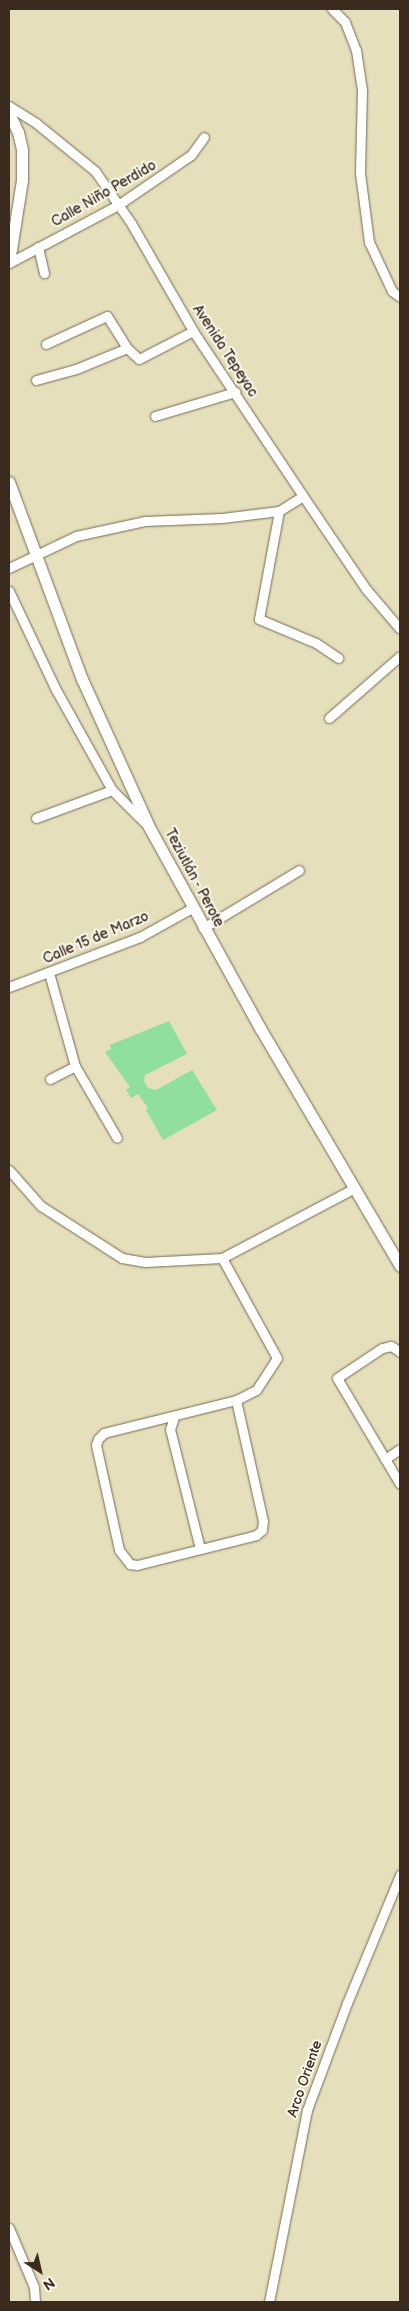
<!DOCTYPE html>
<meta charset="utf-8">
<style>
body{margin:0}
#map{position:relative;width:409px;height:2311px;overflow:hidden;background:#e5dfbb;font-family:"Balsamiq Sans",sans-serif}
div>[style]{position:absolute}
.green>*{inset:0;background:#90df9e}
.roads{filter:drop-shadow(0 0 1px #766955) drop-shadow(0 0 1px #766955)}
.minor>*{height:9px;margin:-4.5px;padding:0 4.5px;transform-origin:4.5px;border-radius:4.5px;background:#fff}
.major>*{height:11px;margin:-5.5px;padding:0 5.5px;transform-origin:5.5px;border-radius:5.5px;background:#fff}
span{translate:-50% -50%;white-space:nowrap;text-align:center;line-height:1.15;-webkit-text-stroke:4px #fbf7ec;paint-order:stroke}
.street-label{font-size:14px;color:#3b2a1e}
.frame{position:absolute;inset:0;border:10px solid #3b2a1e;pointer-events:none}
.north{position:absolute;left:15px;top:2246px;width:50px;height:50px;-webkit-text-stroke:4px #fbf7ec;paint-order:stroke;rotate:145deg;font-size:14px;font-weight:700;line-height:20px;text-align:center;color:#3b2a1e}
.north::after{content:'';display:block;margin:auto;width:18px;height:22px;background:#3b2a1e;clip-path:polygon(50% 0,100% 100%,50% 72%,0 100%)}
</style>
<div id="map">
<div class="green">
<i style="clip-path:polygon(169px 1021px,187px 1054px,145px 1075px,144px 1081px,148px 1088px,156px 1090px,192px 1070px,217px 1110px,163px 1140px,146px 1110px,148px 1108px,138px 1094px,131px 1098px,126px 1090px,130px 1087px,105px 1052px,111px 1049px,110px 1045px)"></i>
</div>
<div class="roads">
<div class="minor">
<i style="left:332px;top:9px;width:18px;rotate:45deg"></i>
<i style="left:345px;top:22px;width:30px;rotate:69deg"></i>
<i style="left:356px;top:50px;width:40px;rotate:81.5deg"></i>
<i style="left:362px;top:90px;width:83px;rotate:91.4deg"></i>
<i style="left:360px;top:173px;width:70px;rotate:82.6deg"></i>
<i style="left:369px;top:242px;width:54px;rotate:64.9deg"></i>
<i style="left:392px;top:291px;width:10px;rotate:37deg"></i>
<i style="left:9px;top:106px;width:32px;rotate:32deg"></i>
<i style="left:36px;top:123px;width:76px;rotate:39.1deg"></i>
<i style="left:95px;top:171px;width:63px;rotate:55.3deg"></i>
<i style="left:131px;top:223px;width:125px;rotate:60.1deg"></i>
<i style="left:193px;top:331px;width:198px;rotate:56.3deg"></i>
<i style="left:303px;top:496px;width:112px;rotate:55.9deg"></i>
<i style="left:366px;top:589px;width:52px;rotate:49.6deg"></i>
<i style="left:38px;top:247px;width:27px;rotate:77deg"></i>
<i style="left:9px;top:263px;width:123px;rotate:-28deg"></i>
<i style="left:118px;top:205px;width:88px;rotate:-34.4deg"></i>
<i style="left:191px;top:155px;width:22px;rotate:-54deg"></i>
<i style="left:46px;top:344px;width:67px;rotate:-24.7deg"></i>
<i style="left:107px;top:316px;width:38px;rotate:58deg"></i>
<i style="left:127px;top:348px;width:16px;rotate:43deg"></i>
<i style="left:139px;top:359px;width:61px;rotate:-27.4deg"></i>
<i style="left:36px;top:380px;width:41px;rotate:-15.4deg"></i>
<i style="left:76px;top:369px;width:55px;rotate:-22.4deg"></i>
<i style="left:155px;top:416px;width:84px;rotate:-16.7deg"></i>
<i style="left:279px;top:511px;width:110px;rotate:100.5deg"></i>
<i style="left:259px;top:619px;width:62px;rotate:22.8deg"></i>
<i style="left:316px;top:643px;width:27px;rotate:34deg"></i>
<i style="left:9px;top:568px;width:74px;rotate:-25.5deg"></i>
<i style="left:76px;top:536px;width:71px;rotate:-12.3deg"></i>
<i style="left:145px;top:521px;width:77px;rotate:-2.2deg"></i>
<i style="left:222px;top:518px;width:57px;rotate:-7deg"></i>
<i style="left:279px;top:511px;width:28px;rotate:-32deg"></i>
<i style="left:9px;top:591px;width:107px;rotate:64.6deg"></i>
<i style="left:55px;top:688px;width:117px;rotate:60.8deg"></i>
<i style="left:112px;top:790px;width:48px;rotate:45deg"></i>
<i style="left:329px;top:718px;width:94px;rotate:-41.1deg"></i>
<i style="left:36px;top:818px;width:81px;rotate:-20.2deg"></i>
<i style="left:203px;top:928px;width:112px;rotate:-31.1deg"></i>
<i style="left:49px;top:973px;width:97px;rotate:74.4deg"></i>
<i style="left:75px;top:1066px;width:83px;rotate:59.7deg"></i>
<i style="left:9px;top:987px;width:140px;rotate:-20.9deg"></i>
<i style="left:140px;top:937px;width:60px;rotate:-29.1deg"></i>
<i style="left:50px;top:1079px;width:28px;rotate:-27deg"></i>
<i style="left:9px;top:1170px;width:48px;rotate:48.4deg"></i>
<i style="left:41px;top:1206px;width:96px;rotate:32.7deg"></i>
<i style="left:122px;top:1258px;width:23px;rotate:10deg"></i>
<i style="left:145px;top:1262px;width:77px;rotate:-3deg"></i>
<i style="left:222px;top:1258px;width:150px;rotate:-27.8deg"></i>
<i style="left:222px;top:1258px;width:114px;rotate:61.2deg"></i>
<i style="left:277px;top:1358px;width:38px;rotate:123deg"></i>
<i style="left:256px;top:1390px;width:22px;rotate:153deg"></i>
<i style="left:236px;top:1400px;width:136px;rotate:166deg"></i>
<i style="left:104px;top:1433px;width:8px;rotate:135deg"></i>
<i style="left:98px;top:1439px;width:6px;rotate:108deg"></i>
<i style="left:96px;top:1445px;width:107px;rotate:77.6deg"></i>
<i style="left:119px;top:1550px;width:18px;rotate:52deg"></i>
<i style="left:130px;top:1564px;width:7px;rotate:8deg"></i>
<i style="left:137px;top:1565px;width:123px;rotate:-14.1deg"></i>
<i style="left:256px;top:1535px;width:8px;rotate:-40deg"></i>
<i style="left:262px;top:1530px;width:9px;rotate:-84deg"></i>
<i style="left:263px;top:1521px;width:124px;rotate:-102.6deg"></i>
<i style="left:400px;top:1352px;width:11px;rotate:-146deg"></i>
<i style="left:391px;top:1346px;width:9px;rotate:167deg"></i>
<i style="left:382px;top:1348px;width:54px;rotate:146.3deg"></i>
<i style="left:337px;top:1378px;width:123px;rotate:59.3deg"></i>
<i style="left:174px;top:1417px;width:13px;rotate:108deg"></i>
<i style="left:170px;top:1429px;width:123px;rotate:75.9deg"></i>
<i style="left:385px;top:1459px;width:18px;rotate:-34deg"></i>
<i style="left:9px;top:2228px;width:64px;rotate:67deg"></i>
<i style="left:34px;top:2287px;width:15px;rotate:86deg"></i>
<i style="left:269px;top:2302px;width:196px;rotate:-78.8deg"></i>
<i style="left:307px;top:2110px;width:114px;rotate:-69.5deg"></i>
<i style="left:347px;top:2003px;width:139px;rotate:-67.5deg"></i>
</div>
<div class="major">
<i style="left:9px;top:113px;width:21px;rotate:65deg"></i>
<i style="left:18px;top:132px;width:18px;rotate:77deg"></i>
<i style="left:22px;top:150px;width:30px;rotate:90deg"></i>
<i style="left:22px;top:180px;width:83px;rotate:99deg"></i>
<i style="left:9px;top:482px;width:210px;rotate:69.7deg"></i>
<i style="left:82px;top:679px;width:162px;rotate:65.6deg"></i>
<i style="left:149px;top:827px;width:230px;rotate:61.1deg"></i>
<i style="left:260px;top:1028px;width:276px;rotate:59.5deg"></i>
</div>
</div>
<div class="street-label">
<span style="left:104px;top:194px;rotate:-30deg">Calle Niño Perdido</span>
<span style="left:225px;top:351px;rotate:57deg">Avenida Tepeyac</span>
<span style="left:194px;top:878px;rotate:62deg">Teziutlán - Perote</span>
<span style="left:96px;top:938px;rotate:-23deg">Calle 15 de Marzo</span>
<span style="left:305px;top:2079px;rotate:-71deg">Arco Oriente</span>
</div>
<div class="frame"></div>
<div class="north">N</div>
</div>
